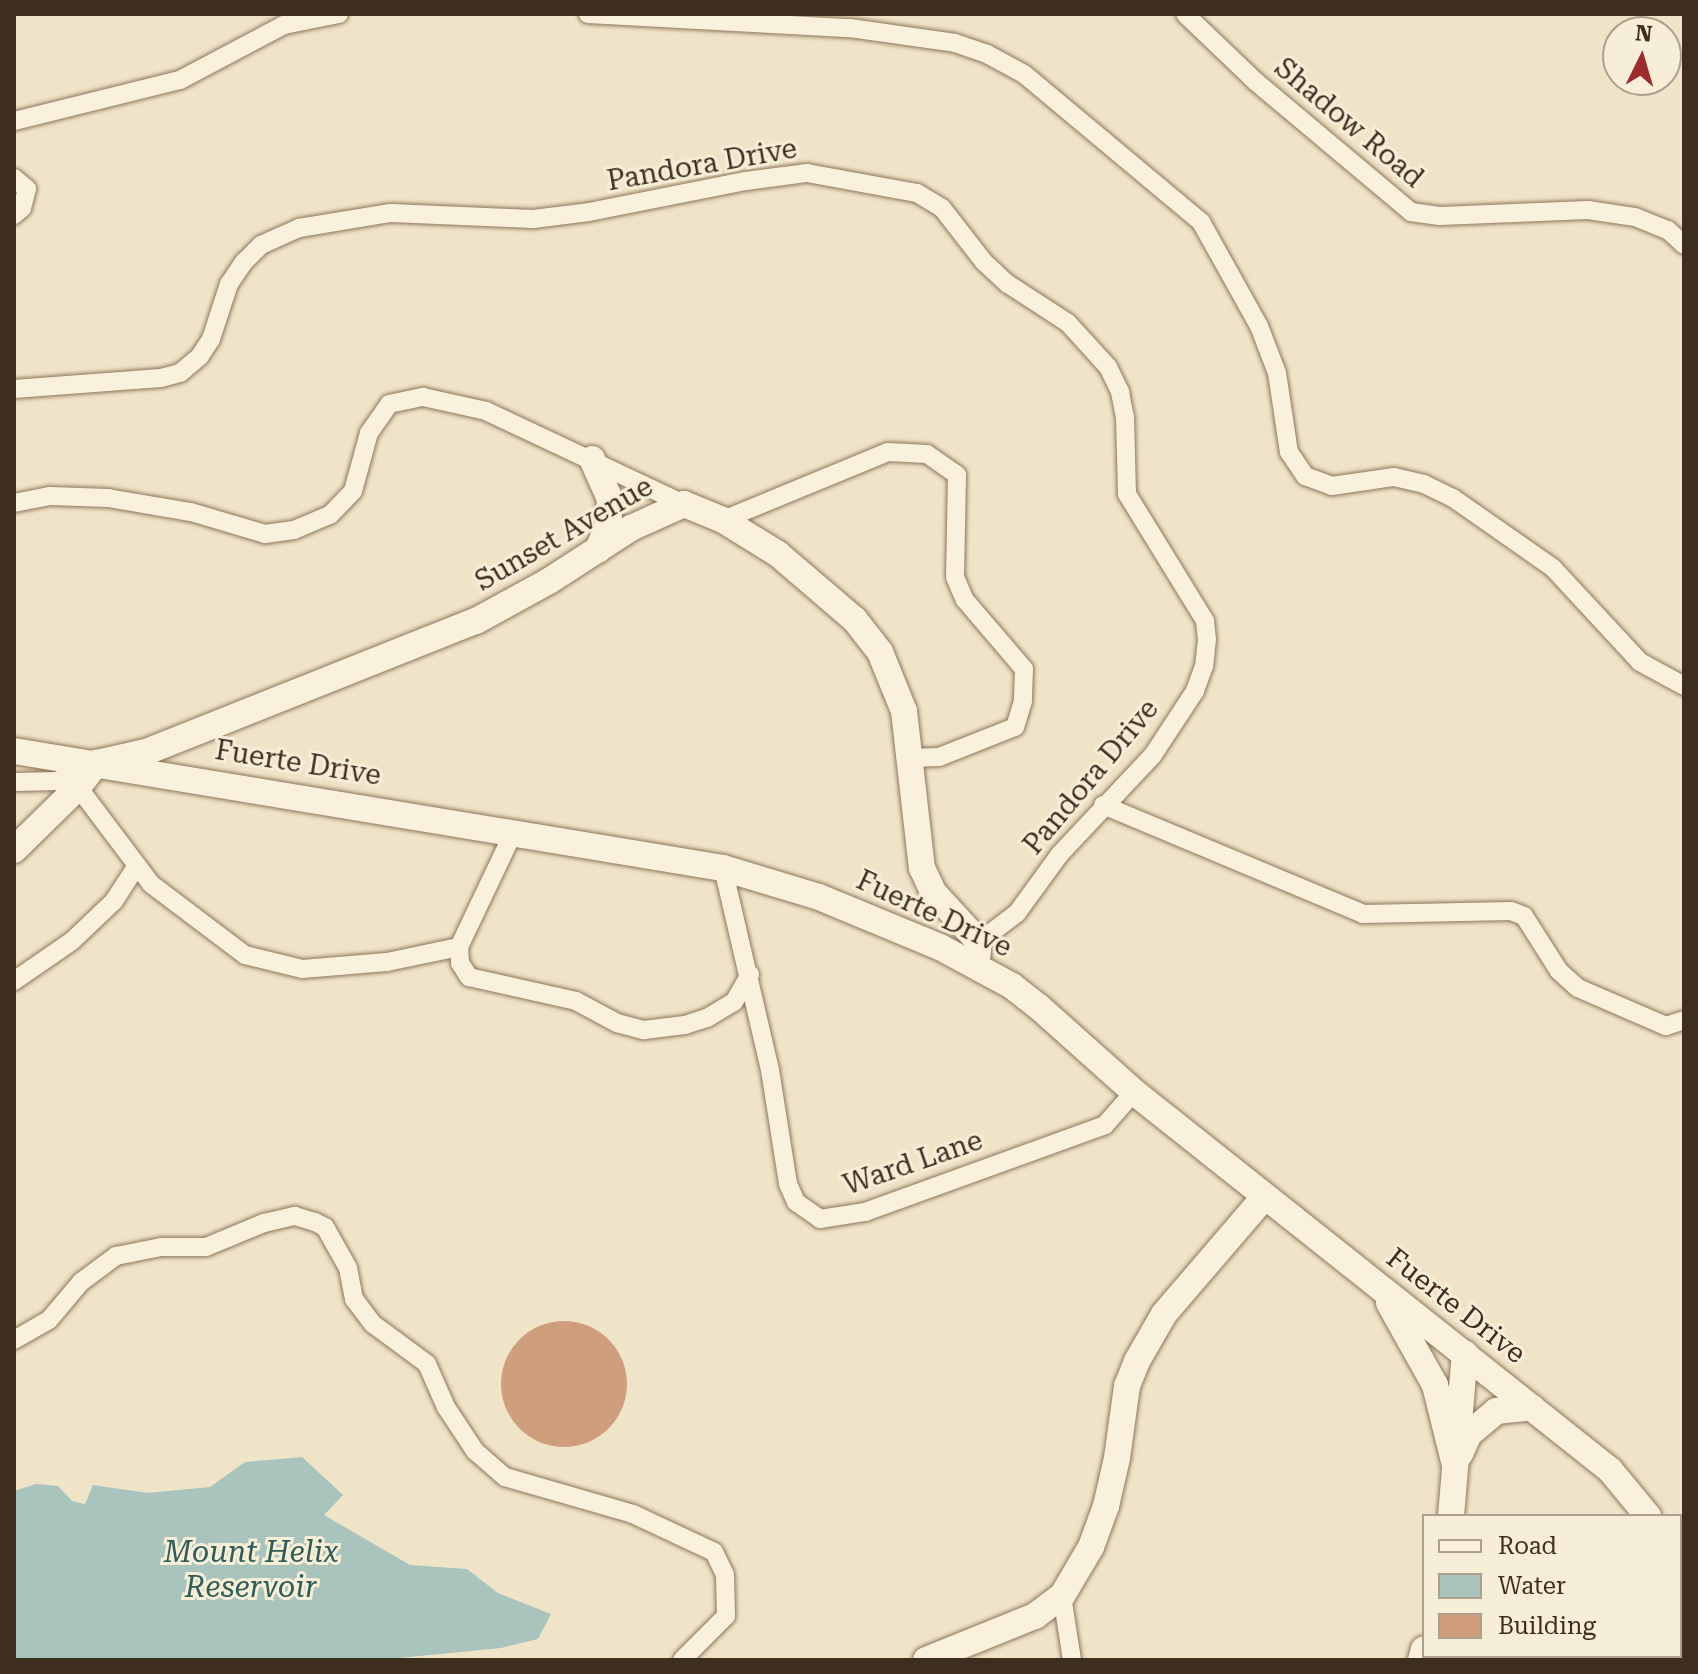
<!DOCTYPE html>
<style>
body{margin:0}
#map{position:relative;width:1698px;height:1674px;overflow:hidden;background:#f0e4c8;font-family:"Roboto Serif",serif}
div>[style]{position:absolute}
.water>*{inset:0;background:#a9c4bc}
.building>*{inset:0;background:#cf9f7d}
.round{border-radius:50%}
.roads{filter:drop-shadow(0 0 2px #8d765c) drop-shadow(0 0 2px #8d765c)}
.street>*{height:18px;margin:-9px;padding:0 9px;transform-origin:9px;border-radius:9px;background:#faf1dc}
.secondary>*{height:26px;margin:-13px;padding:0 13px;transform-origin:13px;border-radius:13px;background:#faf1dc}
span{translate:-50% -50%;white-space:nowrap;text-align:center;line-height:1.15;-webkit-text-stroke:6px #f7eed8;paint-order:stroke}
.street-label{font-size:28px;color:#3d2e20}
.water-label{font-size:30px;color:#2f5d5a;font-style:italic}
.frame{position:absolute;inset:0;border:16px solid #3d2e20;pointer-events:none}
.legend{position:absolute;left:1422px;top:1514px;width:260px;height:144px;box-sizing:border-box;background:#f7eed8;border:2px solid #ada18e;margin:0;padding:10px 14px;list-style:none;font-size:24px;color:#3d2e20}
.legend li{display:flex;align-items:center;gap:16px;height:40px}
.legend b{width:40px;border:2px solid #ada18e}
.north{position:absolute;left:1602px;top:16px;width:80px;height:80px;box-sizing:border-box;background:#f7eed8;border:2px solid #ada18e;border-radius:50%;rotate:5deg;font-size:22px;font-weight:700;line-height:32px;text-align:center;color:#3d2e20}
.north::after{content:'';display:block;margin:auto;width:28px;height:36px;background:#9e2a2b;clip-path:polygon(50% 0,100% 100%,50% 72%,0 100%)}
</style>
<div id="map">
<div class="water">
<i style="clip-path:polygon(302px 1457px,343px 1495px,324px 1515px,410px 1565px,467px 1569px,498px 1593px,551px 1614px,538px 1639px,501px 1648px,379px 1660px,14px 1660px,14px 1491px,36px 1484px,58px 1486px,72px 1501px,85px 1504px,93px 1485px,148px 1493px,210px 1487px,245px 1462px)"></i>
</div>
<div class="building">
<i class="round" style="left:501px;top:1321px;width:126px;height:126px"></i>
</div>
<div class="roads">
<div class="street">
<i style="left:588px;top:14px;width:262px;rotate:3.1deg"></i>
<i style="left:850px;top:28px;width:106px;rotate:8.1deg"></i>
<i style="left:955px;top:43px;width:34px;rotate:19deg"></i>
<i style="left:987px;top:54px;width:42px;rotate:28.4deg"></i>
<i style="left:1024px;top:74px;width:231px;rotate:39.9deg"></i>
<i style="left:1201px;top:222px;width:119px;rotate:60.9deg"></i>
<i style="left:1259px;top:326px;width:50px;rotate:69deg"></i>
<i style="left:1277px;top:373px;width:80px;rotate:81.4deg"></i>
<i style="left:1289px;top:452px;width:29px;rotate:56deg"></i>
<i style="left:1305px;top:476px;width:29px;rotate:20deg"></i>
<i style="left:1332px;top:486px;width:63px;rotate:-8.3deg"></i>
<i style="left:1394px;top:477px;width:31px;rotate:13deg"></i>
<i style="left:1424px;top:484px;width:32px;rotate:26deg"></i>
<i style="left:1453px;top:498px;width:122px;rotate:35deg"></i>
<i style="left:1553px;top:568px;width:128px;rotate:47.2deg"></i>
<i style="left:1640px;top:662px;width:50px;rotate:28.6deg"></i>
<i style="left:1185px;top:14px;width:97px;rotate:43.7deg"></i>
<i style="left:1255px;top:81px;width:204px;rotate:40deg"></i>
<i style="left:1411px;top:212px;width:29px;rotate:8deg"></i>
<i style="left:1440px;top:216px;width:148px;rotate:-2.3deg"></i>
<i style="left:1588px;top:210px;width:48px;rotate:8.5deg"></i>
<i style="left:1635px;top:217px;width:35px;rotate:22deg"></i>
<i style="left:1668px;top:230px;width:22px;rotate:43deg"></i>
<i style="left:14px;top:121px;width:171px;rotate:-13.9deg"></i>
<i style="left:180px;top:80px;width:118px;rotate:-27.9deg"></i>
<i style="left:284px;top:25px;width:56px;rotate:-11.3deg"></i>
<i style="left:14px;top:178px;width:17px;rotate:40deg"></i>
<i style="left:27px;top:189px;width:20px;rotate:105deg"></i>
<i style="left:22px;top:208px;width:11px;rotate:139deg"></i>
<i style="left:14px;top:389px;width:147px;rotate:-4.3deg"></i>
<i style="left:161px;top:378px;width:20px;rotate:-15deg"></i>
<i style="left:180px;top:373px;width:26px;rotate:-40deg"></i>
<i style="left:200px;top:356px;width:20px;rotate:-57deg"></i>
<i style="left:211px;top:339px;width:58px;rotate:-71.9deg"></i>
<i style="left:229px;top:284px;width:27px;rotate:-56deg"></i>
<i style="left:244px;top:262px;width:24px;rotate:-45deg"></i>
<i style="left:261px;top:245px;width:42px;rotate:-24.1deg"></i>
<i style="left:299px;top:228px;width:93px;rotate:-9.3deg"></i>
<i style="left:391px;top:213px;width:142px;rotate:2.4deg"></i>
<i style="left:533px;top:219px;width:56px;rotate:-7.1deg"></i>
<i style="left:589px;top:212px;width:160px;rotate:-11.2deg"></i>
<i style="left:746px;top:181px;width:62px;rotate:-7.5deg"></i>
<i style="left:807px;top:173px;width:112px;rotate:10.3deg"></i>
<i style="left:917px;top:193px;width:29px;rotate:31deg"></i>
<i style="left:942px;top:208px;width:68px;rotate:52.1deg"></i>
<i style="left:984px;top:262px;width:33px;rotate:43deg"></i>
<i style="left:1008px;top:284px;width:72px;rotate:33deg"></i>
<i style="left:1068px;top:323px;width:59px;rotate:47.7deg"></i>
<i style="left:1108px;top:367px;width:28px;rotate:64deg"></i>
<i style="left:1120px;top:392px;width:25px;rotate:79deg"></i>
<i style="left:1125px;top:417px;width:77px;rotate:88.5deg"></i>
<i style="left:1127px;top:494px;width:149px;rotate:58.4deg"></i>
<i style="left:1205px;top:621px;width:18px;rotate:84deg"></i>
<i style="left:1207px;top:639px;width:27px;rotate:96deg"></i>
<i style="left:1204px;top:666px;width:27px;rotate:110deg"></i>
<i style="left:1195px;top:691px;width:77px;rotate:123.3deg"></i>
<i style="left:1153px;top:755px;width:136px;rotate:133.2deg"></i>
<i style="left:1060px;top:854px;width:73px;rotate:126.1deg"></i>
<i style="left:1017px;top:913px;width:48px;rotate:142.7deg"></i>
<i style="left:14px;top:503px;width:37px;rotate:-11deg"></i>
<i style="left:50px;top:496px;width:58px;rotate:2deg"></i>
<i style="left:108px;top:498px;width:84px;rotate:9.6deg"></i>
<i style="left:191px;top:512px;width:77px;rotate:16.6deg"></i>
<i style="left:265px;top:534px;width:29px;rotate:-8deg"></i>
<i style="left:294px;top:530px;width:39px;rotate:-23deg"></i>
<i style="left:330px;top:515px;width:33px;rotate:-46deg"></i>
<i style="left:353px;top:491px;width:60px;rotate:-74.6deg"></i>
<i style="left:369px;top:433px;width:35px;rotate:-55deg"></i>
<i style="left:389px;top:404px;width:35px;rotate:-12deg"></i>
<i style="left:423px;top:397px;width:65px;rotate:12.5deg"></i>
<i style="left:486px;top:411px;width:219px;rotate:25.2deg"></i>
<i style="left:723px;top:520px;width:178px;rotate:-22.4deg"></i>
<i style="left:888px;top:452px;width:39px;rotate:3deg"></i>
<i style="left:927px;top:454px;width:37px;rotate:35deg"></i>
<i style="left:957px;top:475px;width:102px;rotate:91.1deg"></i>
<i style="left:955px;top:577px;width:25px;rotate:67deg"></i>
<i style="left:965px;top:600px;width:91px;rotate:49.5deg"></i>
<i style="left:1024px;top:669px;width:32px;rotate:92deg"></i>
<i style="left:1023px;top:701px;width:27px;rotate:107deg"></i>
<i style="left:1015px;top:727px;width:82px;rotate:158.5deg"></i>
<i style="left:939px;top:757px;width:29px;rotate:178deg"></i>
<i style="left:14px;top:782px;width:43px;rotate:-1.3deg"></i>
<i style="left:57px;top:781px;width:37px;rotate:-24deg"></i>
<i style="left:78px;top:787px;width:121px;rotate:53deg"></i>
<i style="left:151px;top:884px;width:118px;rotate:37.1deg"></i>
<i style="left:245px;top:955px;width:59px;rotate:13.8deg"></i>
<i style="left:302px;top:969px;width:85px;rotate:-4.7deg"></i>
<i style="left:387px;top:962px;width:74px;rotate:-11.8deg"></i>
<i style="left:1103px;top:805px;width:282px;rotate:22.7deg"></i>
<i style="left:1363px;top:914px;width:148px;rotate:-1.2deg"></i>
<i style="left:1511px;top:911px;width:14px;rotate:21deg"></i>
<i style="left:1524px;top:916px;width:65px;rotate:57.5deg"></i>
<i style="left:1559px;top:971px;width:25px;rotate:42deg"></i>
<i style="left:1578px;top:988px;width:96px;rotate:23.4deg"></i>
<i style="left:1666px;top:1026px;width:19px;rotate:-18deg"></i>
<i style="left:723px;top:868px;width:207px;rotate:76.9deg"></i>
<i style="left:770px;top:1070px;width:115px;rotate:81deg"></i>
<i style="left:788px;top:1184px;width:20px;rotate:66deg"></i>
<i style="left:796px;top:1202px;width:29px;rotate:35deg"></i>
<i style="left:820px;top:1219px;width:46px;rotate:-8.8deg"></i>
<i style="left:865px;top:1212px;width:255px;rotate:-19.9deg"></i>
<i style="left:1105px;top:1125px;width:44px;rotate:-48.7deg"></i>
<i style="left:459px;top:947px;width:16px;rotate:86deg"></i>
<i style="left:460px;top:963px;width:17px;rotate:57deg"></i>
<i style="left:469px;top:977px;width:110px;rotate:12.6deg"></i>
<i style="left:576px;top:1001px;width:47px;rotate:28.2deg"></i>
<i style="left:617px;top:1023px;width:28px;rotate:15deg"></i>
<i style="left:644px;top:1030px;width:41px;rotate:-7deg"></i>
<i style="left:685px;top:1025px;width:23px;rotate:-18deg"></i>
<i style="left:707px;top:1018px;width:31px;rotate:-31deg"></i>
<i style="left:734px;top:1002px;width:32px;rotate:-60deg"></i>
<i style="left:459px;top:947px;width:128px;rotate:-64.6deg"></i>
<i style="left:14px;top:981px;width:70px;rotate:-34.6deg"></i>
<i style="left:72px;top:941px;width:58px;rotate:-43.6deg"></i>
<i style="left:114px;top:901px;width:40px;rotate:-57.1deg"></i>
<i style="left:14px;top:1340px;width:40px;rotate:-29.7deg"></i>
<i style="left:49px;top:1320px;width:50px;rotate:-49.9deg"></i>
<i style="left:81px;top:1282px;width:44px;rotate:-36.6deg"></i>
<i style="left:116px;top:1256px;width:46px;rotate:-11.3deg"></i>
<i style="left:161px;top:1247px;width:45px"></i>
<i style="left:206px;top:1247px;width:63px;rotate:-22.5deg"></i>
<i style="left:264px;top:1223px;width:32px;rotate:-13deg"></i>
<i style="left:295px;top:1216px;width:21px;rotate:17deg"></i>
<i style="left:315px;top:1222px;width:11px;rotate:27deg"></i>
<i style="left:325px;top:1227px;width:47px;rotate:60.7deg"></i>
<i style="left:348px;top:1268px;width:32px;rotate:79deg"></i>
<i style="left:354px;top:1299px;width:31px;rotate:53deg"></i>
<i style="left:373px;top:1324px;width:67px;rotate:36.5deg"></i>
<i style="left:427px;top:1364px;width:47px;rotate:66.2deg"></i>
<i style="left:446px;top:1407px;width:53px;rotate:56.6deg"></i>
<i style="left:475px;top:1451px;width:40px;rotate:41deg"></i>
<i style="left:505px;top:1477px;width:133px;rotate:16.1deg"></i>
<i style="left:633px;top:1514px;width:89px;rotate:25.1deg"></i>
<i style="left:714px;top:1552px;width:25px;rotate:64deg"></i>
<i style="left:725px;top:1575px;width:41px;rotate:88.6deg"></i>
<i style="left:726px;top:1616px;width:62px;rotate:135deg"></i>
<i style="left:1062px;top:1596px;width:65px;rotate:81.1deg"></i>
</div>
<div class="secondary">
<i style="left:592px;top:459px;width:44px;rotate:65.8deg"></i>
<i style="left:610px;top:499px;width:26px;rotate:94deg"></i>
<i style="left:608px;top:525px;width:27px;rotate:112deg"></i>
<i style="left:14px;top:751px;width:719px;rotate:9.37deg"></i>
<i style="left:723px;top:868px;width:100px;rotate:16.8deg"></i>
<i style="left:819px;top:897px;width:131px;rotate:22.5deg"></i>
<i style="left:940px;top:947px;width:82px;rotate:28.4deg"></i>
<i style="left:1012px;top:986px;width:34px;rotate:38deg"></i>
<i style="left:1039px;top:1007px;width:127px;rotate:41.8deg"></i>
<i style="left:1134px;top:1092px;width:608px;rotate:38.45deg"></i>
<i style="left:1610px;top:1470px;width:60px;rotate:50.4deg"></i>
<i style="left:14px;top:850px;width:90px;rotate:-44.5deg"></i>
<i style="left:78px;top:787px;width:31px;rotate:-52deg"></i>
<i style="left:97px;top:763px;width:50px;rotate:-12.7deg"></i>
<i style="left:146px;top:752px;width:355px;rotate:-21.7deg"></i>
<i style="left:476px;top:621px;width:83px;rotate:-28.7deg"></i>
<i style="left:549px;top:581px;width:98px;rotate:-32.9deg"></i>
<i style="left:631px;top:528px;width:58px;rotate:-24.4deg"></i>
<i style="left:684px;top:504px;width:42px;rotate:22.3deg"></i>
<i style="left:723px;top:520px;width:65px;rotate:31.7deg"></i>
<i style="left:778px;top:554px;width:101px;rotate:40.6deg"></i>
<i style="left:855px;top:620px;width:41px;rotate:52deg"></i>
<i style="left:880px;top:652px;width:64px;rotate:67.9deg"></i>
<i style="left:904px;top:711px;width:158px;rotate:83.5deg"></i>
<i style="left:922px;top:868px;width:26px;rotate:65deg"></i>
<i style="left:933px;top:892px;width:68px;rotate:47.4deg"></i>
<i style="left:979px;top:942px;width:23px;rotate:97deg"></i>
<i style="left:1389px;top:1303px;width:94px;rotate:60.7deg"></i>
<i style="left:1435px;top:1385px;width:82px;rotate:76deg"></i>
<i style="left:1460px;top:1454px;width:22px;rotate:-66deg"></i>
<i style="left:1469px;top:1434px;width:35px;rotate:-40deg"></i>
<i style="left:1496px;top:1411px;width:36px;rotate:-6deg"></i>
<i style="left:1451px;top:1516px;width:163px;rotate:-85.1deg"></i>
<i style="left:1680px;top:1566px;width:10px;rotate:66deg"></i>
<i style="left:926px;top:1660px;width:118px;rotate:-22deg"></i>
<i style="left:1035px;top:1616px;width:34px;rotate:-37deg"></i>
<i style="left:1062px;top:1596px;width:57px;rotate:-59.4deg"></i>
<i style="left:1091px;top:1547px;width:44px;rotate:-69.9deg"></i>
<i style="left:1106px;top:1506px;width:49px;rotate:-77.1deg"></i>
<i style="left:1117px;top:1458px;width:73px;rotate:-82.1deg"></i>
<i style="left:1127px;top:1386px;width:27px;rotate:-68deg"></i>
<i style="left:1137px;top:1361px;width:54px;rotate:-60.1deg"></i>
<i style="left:1164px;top:1314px;width:155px;rotate:-49.4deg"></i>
<i style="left:1421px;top:1660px;width:11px;rotate:-75deg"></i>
</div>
</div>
<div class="street-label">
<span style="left:1349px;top:123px;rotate:40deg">Shadow Road</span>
<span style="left:702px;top:165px;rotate:-10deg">Pandora Drive</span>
<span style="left:564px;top:534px;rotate:-30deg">Sunset Avenue</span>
<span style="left:298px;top:763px;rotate:9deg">Fuerte Drive</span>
<span style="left:1091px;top:777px;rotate:-50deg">Pandora Drive</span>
<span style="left:934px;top:914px;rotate:25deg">Fuerte Drive</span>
<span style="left:913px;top:1163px;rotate:-19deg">Ward Lane</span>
<span style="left:1456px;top:1306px;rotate:38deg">Fuerte Drive</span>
</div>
<div class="water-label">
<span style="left:251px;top:1569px">Mount Helix<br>Reservoir</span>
</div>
<div class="frame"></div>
<ul class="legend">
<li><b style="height:10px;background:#faf1dc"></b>Road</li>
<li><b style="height:22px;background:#a9c4bc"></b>Water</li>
<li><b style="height:22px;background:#cf9f7d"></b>Building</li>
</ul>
<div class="north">N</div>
</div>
